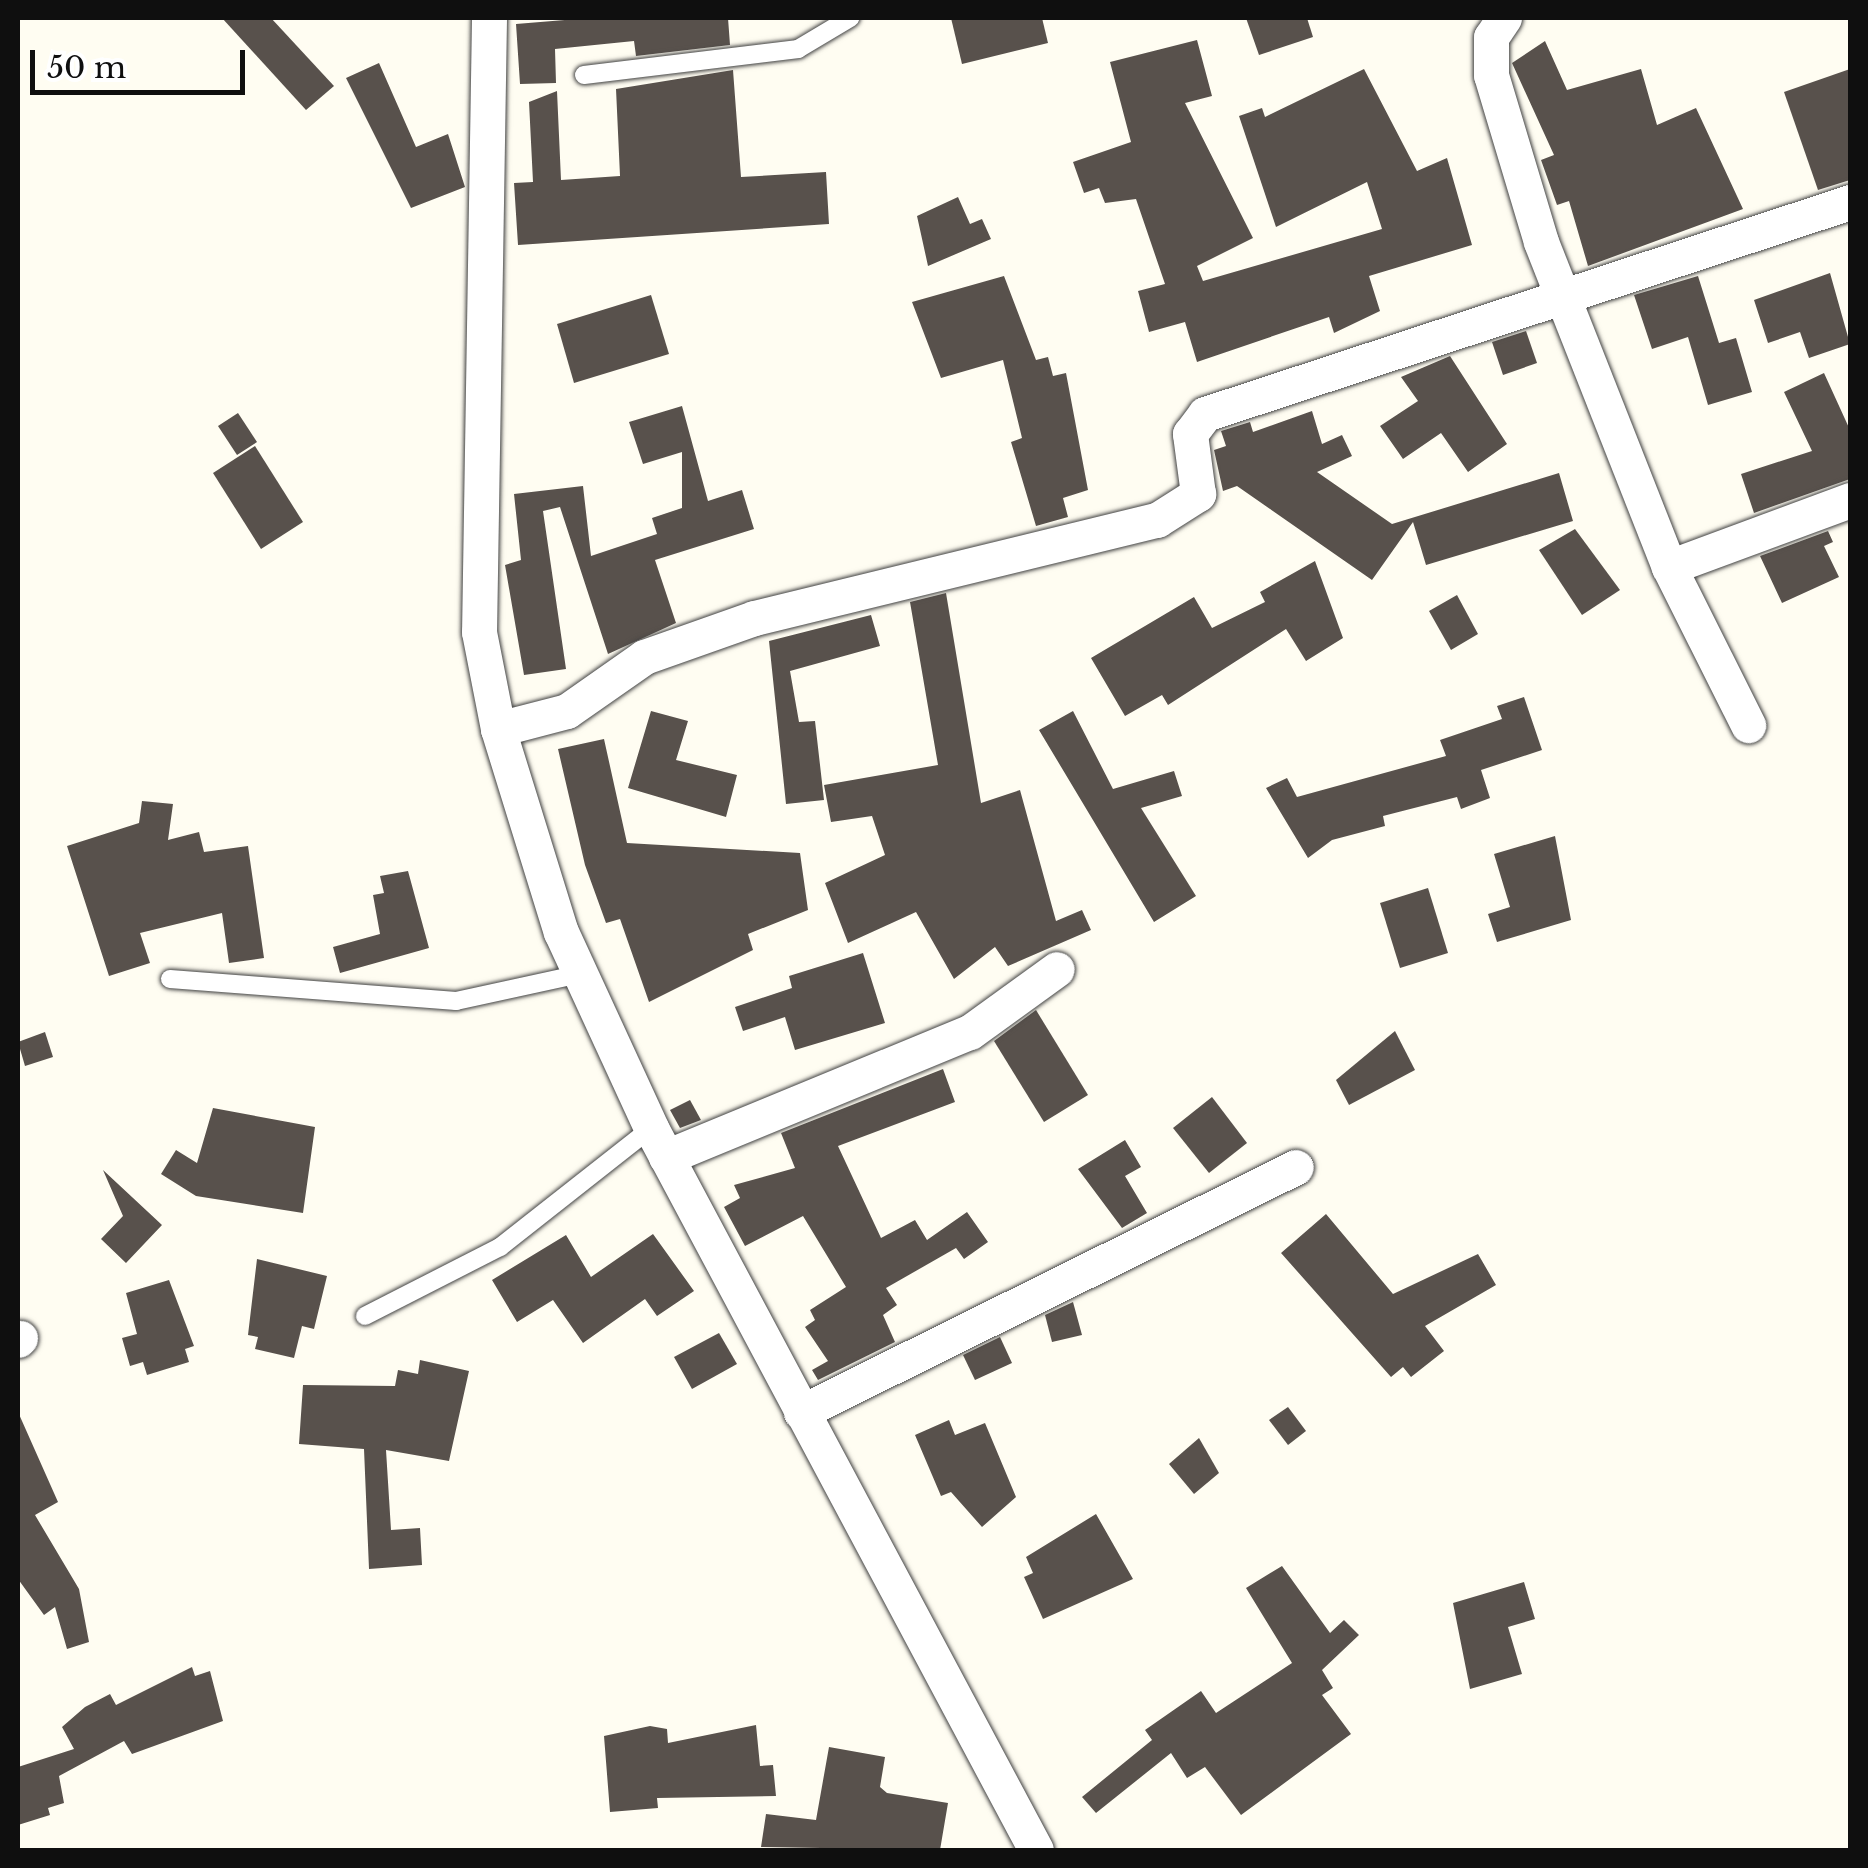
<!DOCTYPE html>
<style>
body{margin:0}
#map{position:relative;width:1868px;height:1868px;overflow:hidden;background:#fffdf2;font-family:"Libre Baskerville",serif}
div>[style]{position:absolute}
.building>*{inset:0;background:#58514c}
.roads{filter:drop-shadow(0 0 2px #424242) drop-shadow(0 0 2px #424242)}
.lane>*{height:18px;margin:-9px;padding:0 9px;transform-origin:9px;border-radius:9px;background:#fff}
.street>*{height:35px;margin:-17.5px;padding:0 17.5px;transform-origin:17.5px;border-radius:17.5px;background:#fff}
span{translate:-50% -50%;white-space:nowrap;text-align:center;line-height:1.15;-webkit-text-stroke:10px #fff;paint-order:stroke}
.frame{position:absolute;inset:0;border:20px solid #0f0f0f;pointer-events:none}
.scale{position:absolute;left:30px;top:50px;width:215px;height:45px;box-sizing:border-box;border:5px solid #0f0f0f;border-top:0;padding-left:12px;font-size:30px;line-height:35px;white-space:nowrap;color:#0f0f0f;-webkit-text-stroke:8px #fff;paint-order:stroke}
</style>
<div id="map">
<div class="building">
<i style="clip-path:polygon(222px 18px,271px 18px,334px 86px,306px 110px)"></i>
<i style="clip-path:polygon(589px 18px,728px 18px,730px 45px,636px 56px,634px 41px,555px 49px,556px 83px,520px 84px,516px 24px)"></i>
<i style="clip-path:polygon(951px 18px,1042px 18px,1048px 43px,962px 64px)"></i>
<i style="clip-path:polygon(1246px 18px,1307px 18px,1313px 37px,1259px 55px)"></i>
<i style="clip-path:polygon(1197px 40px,1212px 96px,1185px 103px,1253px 238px,1197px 266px,1203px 281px,1382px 229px,1367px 182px,1276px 227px,1239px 116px,1262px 108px,1265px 117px,1364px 69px,1417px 171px,1447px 158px,1472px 245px,1369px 276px,1380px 311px,1334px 333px,1329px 317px,1197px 362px,1185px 322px,1149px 332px,1138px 291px,1165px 284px,1136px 199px,1105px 203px,1099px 188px,1084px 193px,1073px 162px,1131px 142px,1110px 62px)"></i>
<i style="clip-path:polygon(1545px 41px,1567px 90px,1641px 69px,1657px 125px,1696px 108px,1743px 209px,1588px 266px,1569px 201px,1557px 205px,1541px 160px,1554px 155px,1512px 63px)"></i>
<i style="clip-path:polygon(379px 63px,416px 147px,448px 134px,465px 187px,411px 208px,346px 78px)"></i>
<i style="clip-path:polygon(1850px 69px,1850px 180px,1818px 190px,1784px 92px)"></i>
<i style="clip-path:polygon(733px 70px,741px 177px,826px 172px,829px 224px,518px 245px,514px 183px,533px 182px,529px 102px,557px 91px,561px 180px,620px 176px,616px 89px)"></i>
<i style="clip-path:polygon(958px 197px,970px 224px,982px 219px,991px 239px,928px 266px,917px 216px)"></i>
<i style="clip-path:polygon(1830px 273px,1850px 344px,1809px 358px,1800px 332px,1768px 343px,1754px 300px)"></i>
<i style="clip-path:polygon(1004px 276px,1036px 360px,1048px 357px,1053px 376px,1066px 373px,1088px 490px,1063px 498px,1068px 517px,1036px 526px,1011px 442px,1022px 438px,1003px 360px,941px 378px,912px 302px)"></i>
<i style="clip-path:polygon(1698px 276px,1719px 343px,1736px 338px,1752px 392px,1708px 405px,1688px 337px,1652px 349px,1634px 295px)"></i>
<i style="clip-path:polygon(651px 295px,669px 354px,574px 383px,557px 324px)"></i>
<i style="clip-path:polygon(1526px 331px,1537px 363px,1503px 375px,1492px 342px)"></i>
<i style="clip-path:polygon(1450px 356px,1507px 444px,1468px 472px,1441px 433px,1403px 459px,1380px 426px,1418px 401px,1401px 377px)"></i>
<i style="clip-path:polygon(1824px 373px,1850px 430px,1850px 479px,1754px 513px,1741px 474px,1812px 451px,1784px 392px)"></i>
<i style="clip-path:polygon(682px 406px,708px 501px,742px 490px,754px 529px,655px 560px,676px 623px,608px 654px,560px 507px,543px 511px,566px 669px,524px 675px,505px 565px,521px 560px,514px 494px,583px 486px,591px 556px,657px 534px,652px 518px,682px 508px,682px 452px,643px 464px,629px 422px)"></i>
<i style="clip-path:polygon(1312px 411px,1322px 444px,1342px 435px,1352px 456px,1317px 472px,1392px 524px,1559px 473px,1573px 521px,1426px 565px,1413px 522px,1372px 580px,1237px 486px,1223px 491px,1214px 450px,1226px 446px,1221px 431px,1250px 422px,1253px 432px)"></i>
<i style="clip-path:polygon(238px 413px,257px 442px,237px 455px,218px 426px)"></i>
<i style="clip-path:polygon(255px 446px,303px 522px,261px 549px,213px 473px)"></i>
<i style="clip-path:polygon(1575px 529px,1620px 590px,1582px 615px,1539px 550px)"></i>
<i style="clip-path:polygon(1828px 531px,1833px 542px,1824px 546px,1839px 577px,1782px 603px,1760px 556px)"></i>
<i style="clip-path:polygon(1315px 561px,1343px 638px,1306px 661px,1286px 629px,1168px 705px,1162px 695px,1125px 716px,1091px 658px,1194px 597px,1212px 628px,1265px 602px,1260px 592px)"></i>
<i style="clip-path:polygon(946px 593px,981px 803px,1020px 790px,1056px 921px,1082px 910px,1091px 930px,1008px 966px,995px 947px,954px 979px,916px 912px,848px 943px,825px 883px,885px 855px,872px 816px,831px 822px,824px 785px,938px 765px,910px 602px)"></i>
<i style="clip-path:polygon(1457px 595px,1478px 634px,1451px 650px,1429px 611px)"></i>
<i style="clip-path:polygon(871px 615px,880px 646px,790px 671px,799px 722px,815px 721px,824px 800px,786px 804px,769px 641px)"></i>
<i style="clip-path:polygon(1524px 697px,1542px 750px,1481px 770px,1490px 798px,1461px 809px,1457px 797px,1383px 816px,1385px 826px,1332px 840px,1308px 858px,1266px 788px,1287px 778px,1297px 797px,1446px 756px,1440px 740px,1502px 719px,1497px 706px)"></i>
<i style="clip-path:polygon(651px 711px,688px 721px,676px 760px,737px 775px,726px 817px,628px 788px)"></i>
<i style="clip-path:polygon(1073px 711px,1113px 789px,1174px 771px,1182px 796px,1141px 808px,1196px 896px,1154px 922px,1039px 730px)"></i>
<i style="clip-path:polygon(604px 739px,627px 843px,800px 853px,808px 910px,748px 934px,753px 950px,649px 1002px,620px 919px,606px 923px,585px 865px,558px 749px)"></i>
<i style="clip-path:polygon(142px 801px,173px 804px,168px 840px,199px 832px,204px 852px,248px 846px,264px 958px,229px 963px,222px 913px,140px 933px,150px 963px,109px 976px,67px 846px,139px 823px)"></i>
<i style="clip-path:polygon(1555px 836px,1571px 920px,1497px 942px,1488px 914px,1510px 907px,1494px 854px)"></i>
<i style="clip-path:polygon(408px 871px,429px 948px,340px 973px,333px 947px,380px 934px,373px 895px,384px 893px,380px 876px)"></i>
<i style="clip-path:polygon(1428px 888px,1448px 953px,1400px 968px,1380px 903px)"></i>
<i style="clip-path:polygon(863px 953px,885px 1023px,795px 1050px,785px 1017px,743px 1031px,735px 1007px,792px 988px,789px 976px)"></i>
<i style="clip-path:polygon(1036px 1010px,1088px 1095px,1044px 1122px,994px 1041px)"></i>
<i style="clip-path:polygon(1395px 1031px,1415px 1070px,1349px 1105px,1336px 1080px)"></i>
<i style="clip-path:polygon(45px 1032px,53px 1057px,25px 1066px,18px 1042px)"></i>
<i style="clip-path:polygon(943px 1069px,955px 1102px,838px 1146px,881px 1238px,915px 1220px,927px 1240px,967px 1212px,988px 1242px,964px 1259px,956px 1248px,886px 1288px,897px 1305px,883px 1315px,895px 1342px,818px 1380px,812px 1370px,828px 1361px,805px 1327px,815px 1320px,810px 1310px,846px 1287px,803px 1216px,745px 1246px,724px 1207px,740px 1198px,734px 1185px,795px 1168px,781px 1133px)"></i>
<i style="clip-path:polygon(1212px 1097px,1247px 1143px,1209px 1173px,1173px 1128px)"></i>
<i style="clip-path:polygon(690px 1100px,701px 1120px,680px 1128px,670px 1110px)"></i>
<i style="clip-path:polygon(213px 1108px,315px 1127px,303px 1213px,196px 1196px,161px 1174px,176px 1150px,197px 1163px)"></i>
<i style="clip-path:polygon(1125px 1140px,1141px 1167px,1125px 1176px,1147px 1213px,1122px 1228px,1078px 1169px)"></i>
<i style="clip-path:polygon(103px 1170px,162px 1225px,126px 1263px,101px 1239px,123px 1216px)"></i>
<i style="clip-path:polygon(1326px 1214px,1393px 1294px,1478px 1254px,1496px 1285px,1425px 1326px,1444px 1351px,1411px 1377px,1403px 1367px,1391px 1377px,1281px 1253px)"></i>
<i style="clip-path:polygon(653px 1234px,694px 1291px,657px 1316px,645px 1299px,583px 1343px,553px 1300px,517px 1322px,492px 1280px,566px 1235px,591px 1277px)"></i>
<i style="clip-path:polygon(257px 1259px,327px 1276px,314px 1329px,302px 1326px,294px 1358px,255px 1349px,258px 1337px,248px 1335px)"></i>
<i style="clip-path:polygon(169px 1280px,194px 1346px,185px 1349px,189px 1362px,147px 1375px,143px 1362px,130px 1366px,122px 1338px,137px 1334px,126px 1293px)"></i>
<i style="clip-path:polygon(1073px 1302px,1082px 1335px,1052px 1342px,1045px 1315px)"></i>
<i style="clip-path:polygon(719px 1333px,737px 1364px,692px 1389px,674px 1357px)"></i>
<i style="clip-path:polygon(1000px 1337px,1012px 1363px,975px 1380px,963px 1355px)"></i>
<i style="clip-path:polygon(420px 1360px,469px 1371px,449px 1461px,386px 1450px,391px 1530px,420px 1528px,422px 1565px,369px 1569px,364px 1449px,299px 1444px,303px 1385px,395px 1386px,398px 1370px,418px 1374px)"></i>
<i style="clip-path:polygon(1288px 1407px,1306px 1431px,1288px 1445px,1269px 1420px)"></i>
<i style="clip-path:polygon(18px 1412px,58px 1502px,35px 1515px,79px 1589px,89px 1642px,67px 1649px,55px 1607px,44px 1615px,18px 1579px)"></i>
<i style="clip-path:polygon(949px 1420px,955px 1435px,985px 1423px,1016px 1497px,982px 1527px,951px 1492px,941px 1496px,915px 1435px)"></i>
<i style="clip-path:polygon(1199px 1438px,1219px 1473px,1194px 1494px,1169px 1464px)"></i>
<i style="clip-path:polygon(1096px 1514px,1133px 1579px,1043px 1619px,1024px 1577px,1033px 1573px,1026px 1557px)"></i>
<i style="clip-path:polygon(1282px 1566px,1330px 1633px,1344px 1620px,1359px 1635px,1322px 1670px,1333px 1688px,1322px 1695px,1351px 1734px,1241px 1815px,1205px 1767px,1187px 1778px,1171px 1753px,1096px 1813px,1082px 1797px,1152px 1740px,1145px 1730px,1201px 1691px,1216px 1713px,1292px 1663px,1246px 1588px)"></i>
<i style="clip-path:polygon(1524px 1582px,1535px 1619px,1508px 1627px,1522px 1674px,1470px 1689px,1453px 1603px)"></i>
<i style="clip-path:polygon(192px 1667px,195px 1676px,210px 1671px,223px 1721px,132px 1754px,124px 1741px,59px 1776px,64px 1803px,48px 1808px,50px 1815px,18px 1825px,18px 1767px,74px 1749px,62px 1727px,85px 1707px,110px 1694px,116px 1705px)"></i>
<i style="clip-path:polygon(756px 1725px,760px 1766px,773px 1765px,776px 1796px,657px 1798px,658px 1808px,610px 1812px,604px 1736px,650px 1726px,667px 1729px,668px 1743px)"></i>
<i style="clip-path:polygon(829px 1747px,885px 1757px,880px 1787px,887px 1793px,948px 1803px,940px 1850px,761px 1847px,766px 1814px,816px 1820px)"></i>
</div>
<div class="roads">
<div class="lane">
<i style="left:584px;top:75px;width:216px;rotate:-6.9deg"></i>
<i style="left:798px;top:49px;width:61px;rotate:-30.8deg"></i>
<i style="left:170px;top:979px;width:287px;rotate:4.4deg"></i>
<i style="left:456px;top:1001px;width:127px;rotate:-12.3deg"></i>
<i style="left:365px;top:1316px;width:152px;rotate:-27.1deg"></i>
<i style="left:500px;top:1247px;width:192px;rotate:-38.2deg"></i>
</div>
<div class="street">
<i style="left:489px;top:18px;width:614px;rotate:90.93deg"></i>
<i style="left:479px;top:632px;width:99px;rotate:78.9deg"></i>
<i style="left:498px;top:729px;width:213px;rotate:72.8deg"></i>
<i style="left:561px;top:932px;width:216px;rotate:65.3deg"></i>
<i style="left:651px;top:1128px;width:818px;rotate:61.93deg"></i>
<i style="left:1504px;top:18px;width:23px;rotate:124deg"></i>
<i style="left:1491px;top:37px;width:38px;rotate:90deg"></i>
<i style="left:1491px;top:75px;width:174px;rotate:73.3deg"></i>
<i style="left:1541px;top:242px;width:349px;rotate:68.5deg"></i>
<i style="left:1669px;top:567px;width:177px;rotate:63.4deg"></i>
<i style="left:1669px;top:567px;width:193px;rotate:-20.3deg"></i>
<i style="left:498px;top:729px;width:71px;rotate:-14.6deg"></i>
<i style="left:567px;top:711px;width:94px;rotate:-35deg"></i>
<i style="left:644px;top:657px;width:117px;rotate:-19.5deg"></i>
<i style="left:754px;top:618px;width:415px;rotate:-13.7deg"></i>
<i style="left:1157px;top:520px;width:49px;rotate:-32.4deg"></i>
<i style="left:1198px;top:494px;width:61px;rotate:-97.6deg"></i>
<i style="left:1190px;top:434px;width:25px;rotate:-53deg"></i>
<i style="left:1205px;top:414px;width:679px;rotate:-18.19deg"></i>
<i style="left:666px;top:1157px;width:329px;rotate:-22.4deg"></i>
<i style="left:970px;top:1032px;width:107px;rotate:-35.9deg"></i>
<i style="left:18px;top:1340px;width:3px;rotate:-45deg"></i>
<i style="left:801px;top:1412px;width:552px;rotate:-26.33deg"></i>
</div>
</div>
<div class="frame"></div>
<div class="scale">50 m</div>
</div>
